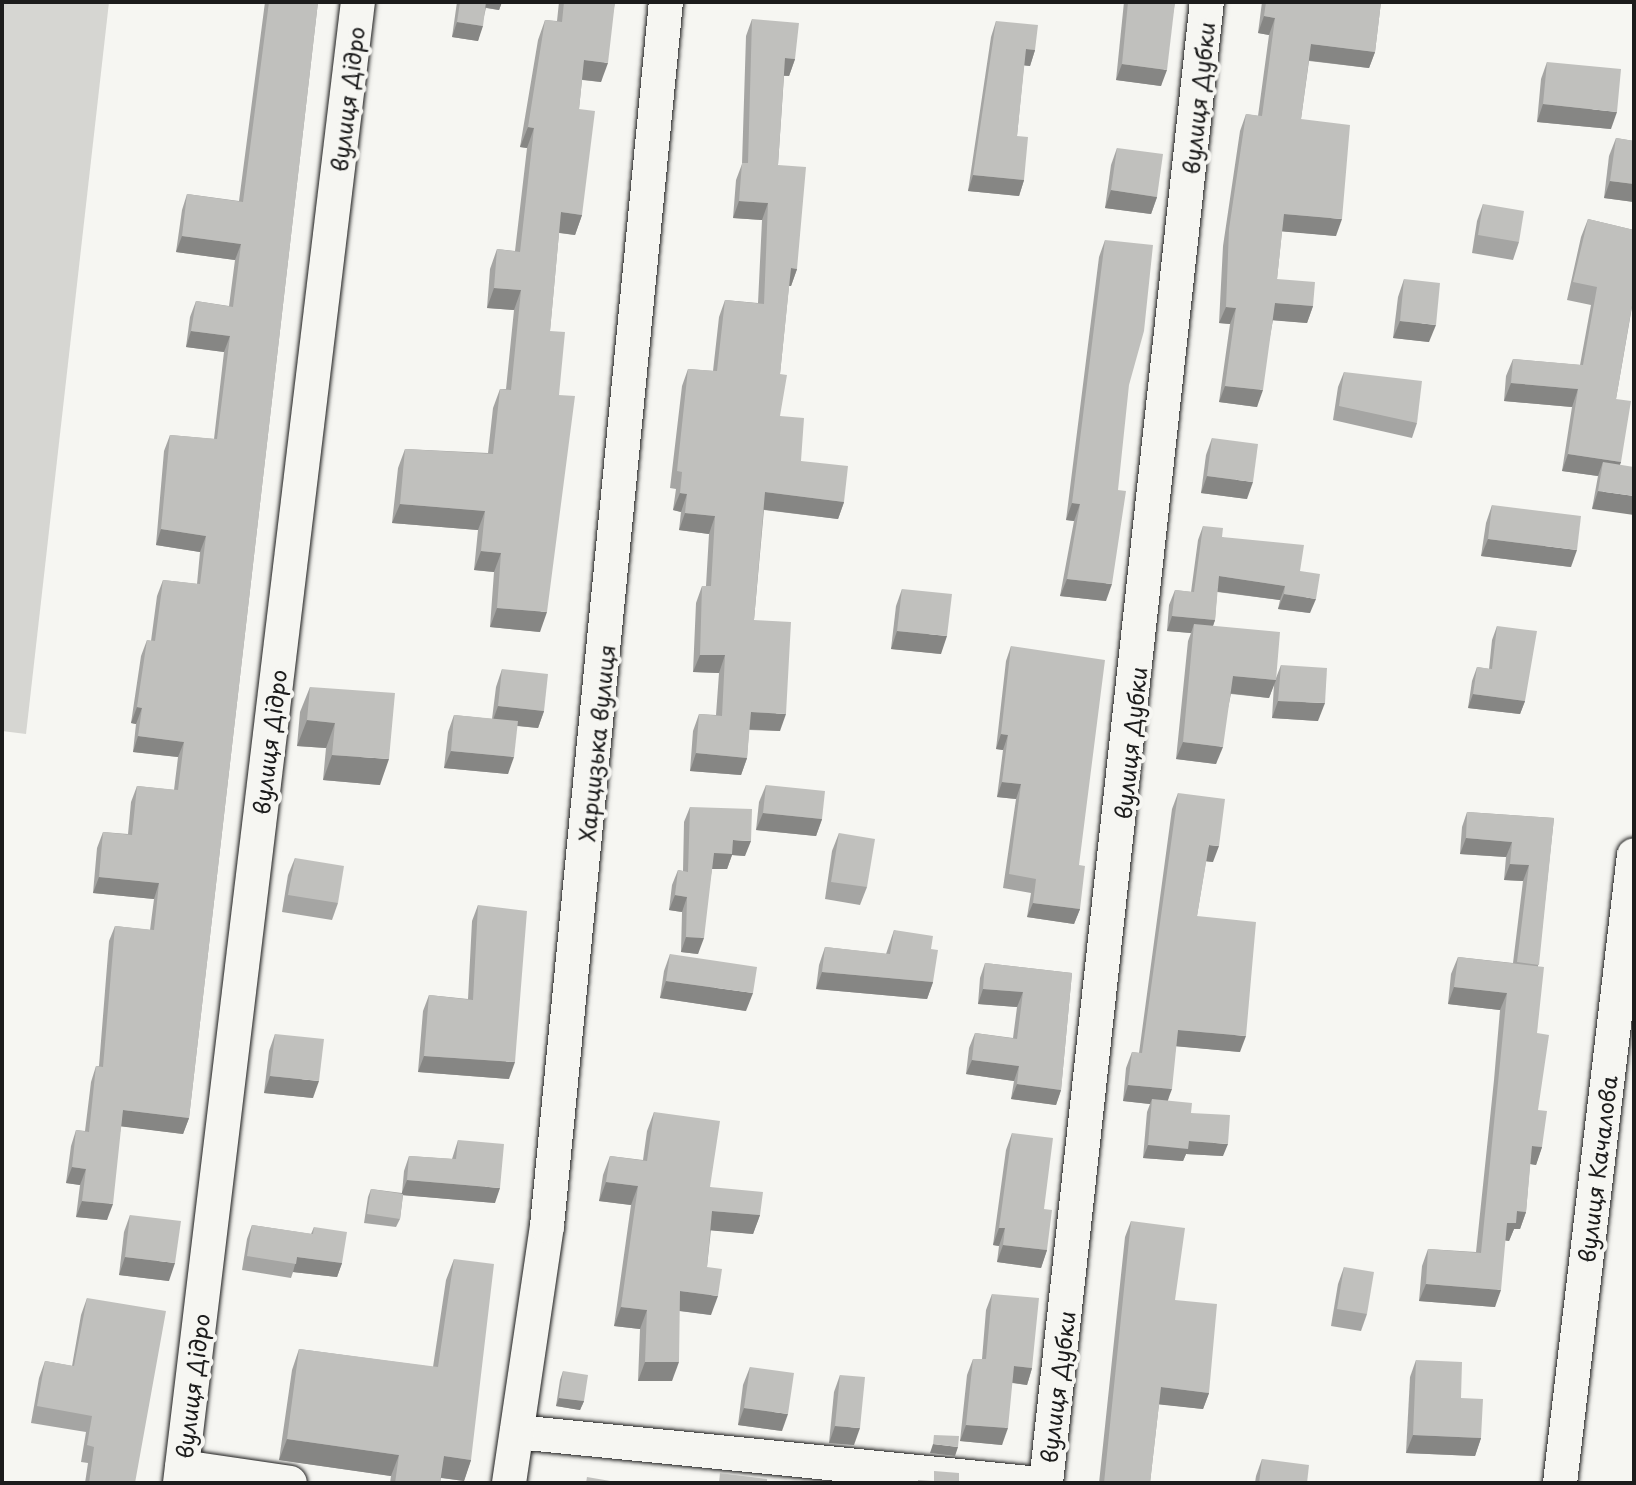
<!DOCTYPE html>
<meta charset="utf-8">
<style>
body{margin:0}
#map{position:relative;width:1636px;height:1485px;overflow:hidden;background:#f6f6f2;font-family:"Playpen Sans",sans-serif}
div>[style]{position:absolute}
.green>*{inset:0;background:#d6d6d2}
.roads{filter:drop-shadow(0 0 2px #1c1c1c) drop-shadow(0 0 2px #1c1c1c)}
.street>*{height:34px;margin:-17px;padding:0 17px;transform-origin:17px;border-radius:17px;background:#f6f6f2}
.wall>*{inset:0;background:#a5a5a3}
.shaded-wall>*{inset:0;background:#868684}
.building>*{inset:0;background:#c0c0bd}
span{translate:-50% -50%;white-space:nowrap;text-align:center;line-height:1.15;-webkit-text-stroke:8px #f6f6f2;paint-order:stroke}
.street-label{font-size:22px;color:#1c1c1c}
.frame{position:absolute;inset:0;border:4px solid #1c1c1c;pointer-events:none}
</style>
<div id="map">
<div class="green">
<i style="clip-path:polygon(2px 2px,109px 2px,26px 734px,2px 731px)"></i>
</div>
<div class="roads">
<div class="street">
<i style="left:517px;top:1432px;width:515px;rotate:5.69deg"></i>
<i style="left:182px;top:1467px;width:109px;rotate:8.4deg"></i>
<i style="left:180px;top:1483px;width:1492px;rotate:-83.15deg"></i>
<i style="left:509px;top:1483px;width:260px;rotate:-81.6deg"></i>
<i style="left:547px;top:1226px;width:1230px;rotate:-84.45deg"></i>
<i style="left:1046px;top:1483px;width:1490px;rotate:-83.8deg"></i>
<i style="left:1560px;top:1483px;width:632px;rotate:-83.28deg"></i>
</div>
</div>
<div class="wall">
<i style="clip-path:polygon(265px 2px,318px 2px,189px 1118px,183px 1134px,121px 1126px,107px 1220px,76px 1217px,80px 1185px,66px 1183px,71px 1146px,76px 1130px,85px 1131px,91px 1082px,96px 1066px,99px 1066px,109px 941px,115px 926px,150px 930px,154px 899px,93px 893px,97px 848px,103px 832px,128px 834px,131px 802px,137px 786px,174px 790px,178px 757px,133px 752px,136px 724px,131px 723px,141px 656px,147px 640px,151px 641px,157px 596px,163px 580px,197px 584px,200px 552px,156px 545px,164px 451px,170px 435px,214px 439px,224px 352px,186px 347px,190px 317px,196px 301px,229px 306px,235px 260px,176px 252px,182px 210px,187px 194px,239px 201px)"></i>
<i style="clip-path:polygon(457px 2px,502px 2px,499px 10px,486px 8px,478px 41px,452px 37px)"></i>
<i style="clip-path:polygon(559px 2px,615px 2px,601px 82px,582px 80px,579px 109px,582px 215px,575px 235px,559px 233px,550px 331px,540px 632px,490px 627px,494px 572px,474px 570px,478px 530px,392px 523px,398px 468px,405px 449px,488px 453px,493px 408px,500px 389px,506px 389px,514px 310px,487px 308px,490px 269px,497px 249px,515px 251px,527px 148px,520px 147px,538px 40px,545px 20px,557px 21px)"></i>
<i style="clip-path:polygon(1124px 2px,1175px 2px,1161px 86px,1116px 80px)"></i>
<i style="clip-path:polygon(1262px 2px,1381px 2px,1375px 52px,1369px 68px,1309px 61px,1301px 119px,1336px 236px,1282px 231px,1277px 279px,1313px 306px,1307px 323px,1273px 320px,1257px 407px,1219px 402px,1230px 324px,1219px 323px,1223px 246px,1240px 131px,1246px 114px,1258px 116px,1269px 35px,1258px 33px)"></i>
<i style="clip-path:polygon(752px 19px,795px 59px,789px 76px,784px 76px,778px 165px,797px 269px,791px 286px,789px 286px,780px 374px,780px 416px,801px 461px,844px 502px,838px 519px,764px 510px,754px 620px,780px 731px,749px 730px,747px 758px,741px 775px,690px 771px,693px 731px,699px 714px,716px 715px,719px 673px,693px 672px,696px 603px,702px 586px,706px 586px,709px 534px,679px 530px,681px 512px,673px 510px,676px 489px,670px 488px,682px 386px,688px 369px,713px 371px,719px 317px,725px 300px,758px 303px,762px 220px,733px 218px,736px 180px,742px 164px,746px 36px)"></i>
<i style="clip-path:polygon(996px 21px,1035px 50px,1030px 66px,1024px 65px,1017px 136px,1024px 180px,1019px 196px,968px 191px,991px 37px)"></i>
<i style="clip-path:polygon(1547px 62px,1611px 129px,1537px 122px,1541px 79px)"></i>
<i style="clip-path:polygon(1616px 138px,1634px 141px,1634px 202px,1604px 198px,1609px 156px)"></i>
<i style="clip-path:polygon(1117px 148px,1157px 197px,1151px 214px,1105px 208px,1111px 165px)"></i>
<i style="clip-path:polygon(1483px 204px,1519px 242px,1513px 260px,1472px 253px,1477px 221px)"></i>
<i style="clip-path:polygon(1588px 219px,1634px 230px,1634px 308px,1632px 307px,1616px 399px,1621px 462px,1592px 509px,1598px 476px,1562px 471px,1572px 407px,1504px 401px,1506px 376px,1513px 359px,1580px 365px,1591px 305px,1567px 300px,1581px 237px)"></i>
<i style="clip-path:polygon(1105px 240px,1106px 601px,1060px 596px,1074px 521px,1066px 520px,1099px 257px)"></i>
<i style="clip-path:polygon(1404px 279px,1429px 342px,1393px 338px,1398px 297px)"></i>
<i style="clip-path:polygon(1344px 372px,1417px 423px,1412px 438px,1333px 420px,1338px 387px)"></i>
<i style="clip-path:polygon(1212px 438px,1247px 499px,1201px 493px,1206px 455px)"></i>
<i style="clip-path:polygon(1492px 505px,1571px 567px,1481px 556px,1486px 523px)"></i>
<i style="clip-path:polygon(1203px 526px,1222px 537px,1300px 571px,1310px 613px,1278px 609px,1280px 600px,1217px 592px,1215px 620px,1213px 626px,1276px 678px,1281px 665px,1318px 721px,1272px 718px,1274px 684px,1269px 698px,1231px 694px,1216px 764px,1176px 759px,1188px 641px,1191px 633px,1167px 631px,1169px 605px,1175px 590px,1191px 592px,1198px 540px)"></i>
<i style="clip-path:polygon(902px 589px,941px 654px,891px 649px,896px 606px)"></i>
<i style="clip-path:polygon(1497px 626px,1525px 701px,1520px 714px,1468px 708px,1472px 681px,1477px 667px,1489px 669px,1492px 640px)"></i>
<i style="clip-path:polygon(1011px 646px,1079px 865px,1080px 909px,1074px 924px,1027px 917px,1031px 893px,1003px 888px,1016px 799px,997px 797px,1003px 750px,996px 749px,1006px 661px)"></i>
<i style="clip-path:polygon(502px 669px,544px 711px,538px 728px,517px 726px,508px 774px,444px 768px,448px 732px,454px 715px,492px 719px,496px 687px)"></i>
<i style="clip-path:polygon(310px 687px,380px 785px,323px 780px,326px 748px,297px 746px,300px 712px)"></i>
<i style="clip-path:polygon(766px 785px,822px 819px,816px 836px,756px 830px,759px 802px)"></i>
<i style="clip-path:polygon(1178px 793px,1213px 862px,1206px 861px,1197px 916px,1240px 1052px,1176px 1046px,1168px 1101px,1191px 1113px,1223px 1156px,1186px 1154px,1183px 1161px,1143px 1158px,1147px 1112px,1150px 1104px,1123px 1101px,1126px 1068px,1132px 1052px,1139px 1053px,1172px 809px)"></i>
<i style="clip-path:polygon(690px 807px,745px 856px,732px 855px,727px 869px,712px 869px,698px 954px,681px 952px,682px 912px,669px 910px,672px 885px,678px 870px,683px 871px,684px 822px)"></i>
<i style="clip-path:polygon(1467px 812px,1554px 818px,1538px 966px,1537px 1033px,1538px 1110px,1542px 1147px,1536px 1165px,1530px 1164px,1526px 1212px,1520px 1229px,1514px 1229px,1509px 1241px,1505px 1240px,1495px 1307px,1419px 1301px,1422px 1266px,1428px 1249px,1476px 1252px,1494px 1080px,1500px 1010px,1448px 1004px,1451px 974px,1458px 957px,1513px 963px,1523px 881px,1504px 880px,1506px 857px,1460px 854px,1462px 827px)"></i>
<i style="clip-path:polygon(839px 833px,867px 887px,860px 905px,825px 899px,832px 851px)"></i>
<i style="clip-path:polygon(295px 858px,338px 903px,332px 920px,282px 912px,288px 875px)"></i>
<i style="clip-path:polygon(478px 905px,509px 1079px,418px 1072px,423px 1011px,429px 995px,468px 999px,472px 921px)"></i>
<i style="clip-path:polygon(894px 930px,931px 949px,933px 982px,927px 999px,816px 989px,819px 965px,825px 947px,886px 954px)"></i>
<i style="clip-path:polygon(670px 954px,746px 1011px,660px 998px,664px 971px)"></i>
<i style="clip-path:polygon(985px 963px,1072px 973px,1061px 1090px,1056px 1105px,1011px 1099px,1014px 1081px,966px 1074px,969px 1048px,975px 1033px,1013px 1038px,1017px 1007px,978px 1004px,980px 978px)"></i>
<i style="clip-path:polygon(275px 1034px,313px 1098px,264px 1093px,269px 1051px)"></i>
<i style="clip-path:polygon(654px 1112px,710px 1187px,760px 1215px,753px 1234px,711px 1230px,707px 1267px,711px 1315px,679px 1311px,672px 1381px,638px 1381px,640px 1329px,614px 1326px,631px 1205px,599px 1201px,603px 1175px,610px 1156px,643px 1160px,647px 1131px)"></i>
<i style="clip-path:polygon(1012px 1133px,1047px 1250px,1041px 1268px,997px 1262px,999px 1246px,993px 1245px,1006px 1150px)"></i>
<i style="clip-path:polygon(458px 1140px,495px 1203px,403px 1195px,400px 1219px,396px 1227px,364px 1223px,368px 1197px,371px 1189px,402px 1193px,404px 1171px,409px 1156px,452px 1159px)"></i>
<i style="clip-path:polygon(130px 1215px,169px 1281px,119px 1275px,124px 1232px)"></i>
<i style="clip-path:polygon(1131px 1221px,1175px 1300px,1209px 1393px,1203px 1409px,1159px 1404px,1150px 1483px,1099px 1483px,1125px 1237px)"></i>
<i style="clip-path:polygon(252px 1225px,311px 1234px,314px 1227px,342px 1263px,337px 1277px,293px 1272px,291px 1278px,242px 1270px,247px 1239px)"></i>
<i style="clip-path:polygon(454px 1259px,471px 1460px,464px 1481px,441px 1478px,440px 1483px,390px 1483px,391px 1476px,279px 1460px,292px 1370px,299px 1349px,433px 1367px,446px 1280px)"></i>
<i style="clip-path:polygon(1344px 1267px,1367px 1314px,1361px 1331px,1331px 1326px,1338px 1284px)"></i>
<i style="clip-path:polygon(992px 1294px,1032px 1368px,1027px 1385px,1012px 1383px,1002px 1445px,960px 1441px,967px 1375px,973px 1359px,982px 1359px,986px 1310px)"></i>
<i style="clip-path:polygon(87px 1298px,135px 1483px,85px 1483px,88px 1463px,81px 1462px,86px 1432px,31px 1423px,39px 1378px,45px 1361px,72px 1366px,81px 1315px)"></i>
<i style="clip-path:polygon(1416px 1360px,1461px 1398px,1481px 1438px,1475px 1456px,1406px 1453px,1410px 1377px)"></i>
<i style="clip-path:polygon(750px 1367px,782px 1431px,738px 1425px,743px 1385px)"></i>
<i style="clip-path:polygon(563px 1371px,584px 1401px,580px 1410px,556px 1406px,560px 1380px)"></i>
<i style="clip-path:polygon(840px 1375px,854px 1445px,829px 1443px,834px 1392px)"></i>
<i style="clip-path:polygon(1262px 1459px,1307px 1483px,1255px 1483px,1256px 1476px)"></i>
</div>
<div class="shaded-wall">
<i style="clip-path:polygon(484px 2px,502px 2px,499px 10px,482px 7px)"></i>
<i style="clip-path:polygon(1264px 16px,1275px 18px,1269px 35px,1258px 33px)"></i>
<i style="clip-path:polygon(457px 22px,483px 26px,478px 41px,452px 37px)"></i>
<i style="clip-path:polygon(1311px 44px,1375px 52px,1369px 68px,1305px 60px)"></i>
<i style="clip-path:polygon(1026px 49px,1035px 50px,1030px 66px,1020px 65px)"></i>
<i style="clip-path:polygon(785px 58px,795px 59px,789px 76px,779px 75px)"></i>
<i style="clip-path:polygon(584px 60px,608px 63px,601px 82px,577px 79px)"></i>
<i style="clip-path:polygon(1122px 64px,1167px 70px,1161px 86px,1116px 80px)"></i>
<i style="clip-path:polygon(1543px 104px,1617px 112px,1611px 129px,1537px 122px)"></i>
<i style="clip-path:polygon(528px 127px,534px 128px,527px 148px,520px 147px)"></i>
<i style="clip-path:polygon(973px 175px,1024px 180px,1019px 196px,968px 191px)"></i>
<i style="clip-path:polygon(1610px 181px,1634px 184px,1634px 202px,1604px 198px)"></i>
<i style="clip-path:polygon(1111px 190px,1157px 197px,1151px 214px,1105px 208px)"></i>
<i style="clip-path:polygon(739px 201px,768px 203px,762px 220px,733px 218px)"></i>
<i style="clip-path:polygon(561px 212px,582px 215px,575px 235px,554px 232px)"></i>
<i style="clip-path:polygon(1284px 214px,1342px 219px,1336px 236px,1277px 231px)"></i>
<i style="clip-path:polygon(182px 236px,241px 244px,235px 260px,176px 252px)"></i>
<i style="clip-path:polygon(791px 268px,797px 269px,791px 286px,785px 286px)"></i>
<i style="clip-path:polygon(494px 288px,521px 290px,514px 310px,487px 308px)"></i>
<i style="clip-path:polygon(1275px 303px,1313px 306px,1307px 323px,1269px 320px)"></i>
<i style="clip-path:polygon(1226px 307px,1236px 308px,1230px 324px,1219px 323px)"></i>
<i style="clip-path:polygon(1400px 321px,1436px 325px,1429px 342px,1393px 338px)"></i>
<i style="clip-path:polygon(191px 331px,230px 336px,224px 352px,186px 347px)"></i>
<i style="clip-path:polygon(1511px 383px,1578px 389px,1572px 407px,1504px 401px)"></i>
<i style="clip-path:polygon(1225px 386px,1263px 390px,1257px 407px,1219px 402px)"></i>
<i style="clip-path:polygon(1568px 454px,1621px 462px,1615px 479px,1603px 462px,1598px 476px,1562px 471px)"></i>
<i style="clip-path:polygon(1207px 476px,1253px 482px,1247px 499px,1201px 493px)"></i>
<i style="clip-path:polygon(1598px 491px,1634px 496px,1634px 515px,1592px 509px)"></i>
<i style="clip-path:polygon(765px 492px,844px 502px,838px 519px,759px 509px)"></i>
<i style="clip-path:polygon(680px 493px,687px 494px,681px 512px,673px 510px)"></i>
<i style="clip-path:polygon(1072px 503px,1080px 504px,1074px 521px,1066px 520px)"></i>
<i style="clip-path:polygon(400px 504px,485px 511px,478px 530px,392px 523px)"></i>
<i style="clip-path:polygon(685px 513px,715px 516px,709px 534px,679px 530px)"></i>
<i style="clip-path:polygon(161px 529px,206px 536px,200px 552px,156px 545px)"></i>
<i style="clip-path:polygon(1488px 539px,1577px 550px,1571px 567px,1481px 556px)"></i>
<i style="clip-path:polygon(481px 551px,501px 553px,494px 572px,474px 570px)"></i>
<i style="clip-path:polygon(1219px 576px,1285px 586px,1280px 600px,1213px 591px)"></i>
<i style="clip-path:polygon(1067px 579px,1112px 584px,1106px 601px,1060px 596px)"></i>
<i style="clip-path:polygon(1284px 594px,1316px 599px,1310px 613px,1278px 609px)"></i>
<i style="clip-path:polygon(497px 608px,547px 612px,540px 632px,490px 627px)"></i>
<i style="clip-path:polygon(1172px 616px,1215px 620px,1210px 634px,1194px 624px,1191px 633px,1167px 631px)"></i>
<i style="clip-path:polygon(897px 631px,947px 636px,941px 654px,891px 649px)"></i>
<i style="clip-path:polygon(700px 655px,725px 655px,719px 673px,693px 672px)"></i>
<i style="clip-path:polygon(1233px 676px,1276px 680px,1269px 698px,1227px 693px)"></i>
<i style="clip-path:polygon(1473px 694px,1525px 701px,1520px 714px,1468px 708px)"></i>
<i style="clip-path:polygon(1278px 701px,1325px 703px,1318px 721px,1272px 718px)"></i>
<i style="clip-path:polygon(498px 706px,544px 711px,538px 728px,492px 723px)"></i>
<i style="clip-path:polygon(137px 707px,142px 708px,136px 724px,131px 723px)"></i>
<i style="clip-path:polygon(751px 712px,786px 714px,780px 731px,744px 729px)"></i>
<i style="clip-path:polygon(307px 720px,335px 723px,326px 748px,297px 746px)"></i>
<i style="clip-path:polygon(1001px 734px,1008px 735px,1003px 750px,996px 749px)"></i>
<i style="clip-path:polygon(138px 736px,184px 742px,178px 757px,133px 752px)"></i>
<i style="clip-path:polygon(1183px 742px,1223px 747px,1216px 764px,1176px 759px)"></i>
<i style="clip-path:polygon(451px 751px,514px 757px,508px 774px,444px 768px)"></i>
<i style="clip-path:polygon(696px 753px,747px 758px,741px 775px,690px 771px)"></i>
<i style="clip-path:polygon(332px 755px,389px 759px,380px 785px,323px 780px)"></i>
<i style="clip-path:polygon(1002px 782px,1021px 784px,1016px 799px,997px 797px)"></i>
<i style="clip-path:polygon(763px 813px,822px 819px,816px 836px,756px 830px)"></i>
<i style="clip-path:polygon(1466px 838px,1512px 842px,1506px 857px,1460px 854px)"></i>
<i style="clip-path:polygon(733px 840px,751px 841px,745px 856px,732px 855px,727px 869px,709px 869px,714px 853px)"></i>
<i style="clip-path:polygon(1209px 845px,1219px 846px,1213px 862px,1203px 861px)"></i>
<i style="clip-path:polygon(1510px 864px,1529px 865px,1523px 881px,1504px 880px)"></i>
<i style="clip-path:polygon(99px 877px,159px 883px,154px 899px,93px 893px)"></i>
<i style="clip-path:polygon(675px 895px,687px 897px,682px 912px,669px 910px)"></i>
<i style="clip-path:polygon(1033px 903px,1080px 909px,1074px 924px,1027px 917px)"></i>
<i style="clip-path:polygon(686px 937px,704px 938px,698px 954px,681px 952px)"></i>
<i style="clip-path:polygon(822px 972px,933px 982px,927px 999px,816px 989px)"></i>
<i style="clip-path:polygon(666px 981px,753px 993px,746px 1011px,660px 998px)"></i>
<i style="clip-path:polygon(1454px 987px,1507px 993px,1500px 1010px,1448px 1004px)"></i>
<i style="clip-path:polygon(983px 989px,1023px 992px,1017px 1007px,978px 1004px)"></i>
<i style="clip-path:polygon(1178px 1030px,1246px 1036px,1240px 1052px,1173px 1046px)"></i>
<i style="clip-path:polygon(424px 1056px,515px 1062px,509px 1079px,418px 1072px)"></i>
<i style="clip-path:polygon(972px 1060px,1019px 1066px,1014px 1081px,966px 1074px)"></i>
<i style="clip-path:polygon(270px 1076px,319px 1081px,313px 1098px,264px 1093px)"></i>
<i style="clip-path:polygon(1017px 1084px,1061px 1090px,1056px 1105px,1011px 1099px)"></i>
<i style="clip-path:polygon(1128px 1085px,1172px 1089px,1166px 1105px,1152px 1099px,1150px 1104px,1123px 1101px)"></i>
<i style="clip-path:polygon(123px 1110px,189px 1118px,183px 1134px,118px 1126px)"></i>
<i style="clip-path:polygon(1189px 1141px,1228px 1144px,1223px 1156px,1186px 1154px,1183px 1161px,1143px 1158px,1148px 1145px)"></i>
<i style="clip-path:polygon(1532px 1146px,1542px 1147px,1536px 1165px,1525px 1163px)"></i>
<i style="clip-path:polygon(72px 1167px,86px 1169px,80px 1185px,66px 1183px)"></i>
<i style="clip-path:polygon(407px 1180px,500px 1188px,495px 1203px,401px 1195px)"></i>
<i style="clip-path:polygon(606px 1182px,638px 1186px,631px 1205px,599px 1201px)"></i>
<i style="clip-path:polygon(82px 1201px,113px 1204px,107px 1220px,76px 1217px)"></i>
<i style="clip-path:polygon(712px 1211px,760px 1215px,753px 1234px,706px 1230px)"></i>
<i style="clip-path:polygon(1517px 1211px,1526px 1212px,1520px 1229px,1514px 1229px,1509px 1241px,1501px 1240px,1507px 1223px)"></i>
<i style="clip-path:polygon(999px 1228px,1005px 1228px,999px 1246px,993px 1245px)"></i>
<i style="clip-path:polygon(1003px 1245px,1047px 1250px,1041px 1268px,997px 1262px)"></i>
<i style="clip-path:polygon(125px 1257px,175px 1263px,169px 1281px,119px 1275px)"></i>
<i style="clip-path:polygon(297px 1257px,342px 1263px,337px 1277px,293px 1272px)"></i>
<i style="clip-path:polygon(1426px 1284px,1501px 1290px,1495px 1307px,1419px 1301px)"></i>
<i style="clip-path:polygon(680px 1291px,718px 1296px,711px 1315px,673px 1310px)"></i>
<i style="clip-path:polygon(621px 1307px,647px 1310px,640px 1329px,614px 1326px)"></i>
<i style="clip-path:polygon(645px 1362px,679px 1362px,672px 1381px,638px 1381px)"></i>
<i style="clip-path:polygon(1014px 1366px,1032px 1368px,1027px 1385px,1008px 1382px)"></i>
<i style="clip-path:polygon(1161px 1387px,1209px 1393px,1203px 1409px,1155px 1404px)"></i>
<i style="clip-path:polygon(559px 1398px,584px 1401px,580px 1410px,556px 1406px)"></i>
<i style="clip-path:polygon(744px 1408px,788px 1414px,782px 1431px,738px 1425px)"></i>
<i style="clip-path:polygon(966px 1425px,1008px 1428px,1002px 1445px,960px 1441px)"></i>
<i style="clip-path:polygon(835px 1426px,860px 1428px,854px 1445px,829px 1443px)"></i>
<i style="clip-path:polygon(1413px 1435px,1481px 1438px,1475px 1456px,1406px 1453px)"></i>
<i style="clip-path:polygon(287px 1439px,399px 1455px,391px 1476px,279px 1460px)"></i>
<i style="clip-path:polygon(933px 1444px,958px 1447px,955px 1456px,930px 1453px)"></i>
<i style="clip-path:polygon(444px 1456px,471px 1460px,464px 1481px,436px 1477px)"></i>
</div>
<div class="building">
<i style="clip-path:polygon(269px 2px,318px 2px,189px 1118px,123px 1110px,113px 1204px,82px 1201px,86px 1169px,72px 1167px,76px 1130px,89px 1132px,96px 1066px,103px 1067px,115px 926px,154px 930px,159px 883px,99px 877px,103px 832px,132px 835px,137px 786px,178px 790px,184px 742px,138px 736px,142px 708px,137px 707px,147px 640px,155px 641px,163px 580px,200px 584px,206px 536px,161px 529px,170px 435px,217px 439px,230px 336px,191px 331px,196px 301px,233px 307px,241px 244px,182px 236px,187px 194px,243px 202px)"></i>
<i style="clip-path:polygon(460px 2px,486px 2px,483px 26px,457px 22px)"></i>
<i style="clip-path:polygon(564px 2px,615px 2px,608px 63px,584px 60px,579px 109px,595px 111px,582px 215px,561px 212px,550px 331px,565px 332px,559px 395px,575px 396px,547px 612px,497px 608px,501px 553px,481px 551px,485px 511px,400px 504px,405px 449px,493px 454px,500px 389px,511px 390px,521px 290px,494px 288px,497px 249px,520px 252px,534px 128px,528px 127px,545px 20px,562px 22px)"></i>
<i style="clip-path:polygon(1128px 2px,1175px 2px,1167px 70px,1122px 64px)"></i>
<i style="clip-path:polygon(1266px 2px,1381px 2px,1375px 52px,1311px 44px,1301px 119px,1350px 125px,1342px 219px,1284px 214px,1277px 279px,1315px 282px,1313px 306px,1275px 303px,1263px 390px,1225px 386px,1236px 308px,1226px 307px,1229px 229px,1246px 114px,1262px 116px,1275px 18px,1264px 16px)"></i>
<i style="clip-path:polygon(752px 19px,799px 23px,795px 59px,785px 58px,778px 165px,806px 167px,797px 269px,791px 268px,780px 374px,787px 375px,780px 416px,804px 418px,801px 461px,848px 466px,844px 502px,765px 492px,754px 620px,791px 622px,786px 714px,751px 712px,747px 758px,696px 753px,699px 714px,722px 716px,725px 655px,700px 655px,702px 586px,711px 586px,715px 516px,685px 513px,687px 494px,680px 493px,682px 472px,677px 471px,688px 369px,717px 371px,725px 300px,764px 304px,768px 203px,739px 201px,742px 163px,748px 163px)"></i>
<i style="clip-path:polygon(996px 21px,1038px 25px,1035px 50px,1026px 49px,1017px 136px,1028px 137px,1024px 180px,973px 175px)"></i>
<i style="clip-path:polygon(1547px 62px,1621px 69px,1617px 112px,1543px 104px)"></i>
<i style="clip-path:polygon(1616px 138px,1634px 141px,1634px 184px,1610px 181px)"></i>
<i style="clip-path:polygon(1117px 148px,1163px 154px,1157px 197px,1111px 190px)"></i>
<i style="clip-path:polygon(1483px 204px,1524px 211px,1519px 242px,1478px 235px)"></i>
<i style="clip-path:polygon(1588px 219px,1634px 230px,1634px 294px,1616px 399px,1631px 401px,1621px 462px,1568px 454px,1578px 389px,1511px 383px,1513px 359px,1583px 365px,1597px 287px,1573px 282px)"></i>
<i style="clip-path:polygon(1105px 240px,1153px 245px,1144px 331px,1129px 385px,1118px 490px,1126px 491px,1112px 584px,1067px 579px,1080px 504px,1072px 503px)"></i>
<i style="clip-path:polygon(1404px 279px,1440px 283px,1436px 325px,1400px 321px)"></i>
<i style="clip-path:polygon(1344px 372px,1422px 381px,1417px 423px,1339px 406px)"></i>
<i style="clip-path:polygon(1212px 438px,1258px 444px,1253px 482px,1207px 476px)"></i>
<i style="clip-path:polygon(1603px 462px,1634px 467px,1634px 496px,1598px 491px)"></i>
<i style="clip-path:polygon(1492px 505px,1581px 516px,1577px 550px,1488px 539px)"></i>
<i style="clip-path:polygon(1203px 526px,1223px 528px,1222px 537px,1304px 545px,1300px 571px,1320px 574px,1316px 599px,1284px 594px,1285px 586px,1219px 576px,1215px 620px,1172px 616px,1175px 590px,1194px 592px)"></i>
<i style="clip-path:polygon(902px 589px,952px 594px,947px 636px,897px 631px)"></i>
<i style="clip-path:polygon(1194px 624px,1280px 632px,1276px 680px,1233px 676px,1223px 747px,1183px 742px)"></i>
<i style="clip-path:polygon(1497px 626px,1537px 631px,1525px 701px,1473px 694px,1477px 667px,1492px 669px)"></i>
<i style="clip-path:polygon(1011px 646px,1105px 660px,1079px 865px,1085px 866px,1080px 909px,1033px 903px,1036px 879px,1009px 874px,1021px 784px,1002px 782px,1008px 735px,1001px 734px)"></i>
<i style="clip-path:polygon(1281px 665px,1327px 668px,1325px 703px,1278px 701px)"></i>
<i style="clip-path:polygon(502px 669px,548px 674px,544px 711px,498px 706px)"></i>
<i style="clip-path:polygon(310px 687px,395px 693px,389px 759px,332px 755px,335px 723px,307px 720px)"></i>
<i style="clip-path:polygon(454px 715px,518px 721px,514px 757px,451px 751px)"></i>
<i style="clip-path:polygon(766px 785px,825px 791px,822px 819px,763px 813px)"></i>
<i style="clip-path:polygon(1178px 793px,1225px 799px,1219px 846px,1209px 845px,1197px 916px,1256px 922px,1246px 1036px,1178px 1030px,1172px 1089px,1128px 1085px,1132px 1052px,1142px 1053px)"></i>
<i style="clip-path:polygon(690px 807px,752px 809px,751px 841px,733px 840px,732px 854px,714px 853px,704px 938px,686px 937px,687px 897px,675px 895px,678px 870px,688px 872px)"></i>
<i style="clip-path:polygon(1467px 812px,1554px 818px,1539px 965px,1517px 962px,1529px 865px,1510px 864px,1512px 842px,1466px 838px)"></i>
<i style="clip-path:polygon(839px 833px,875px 839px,867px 887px,831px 882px)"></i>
<i style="clip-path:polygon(295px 858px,344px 866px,338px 903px,288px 895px)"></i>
<i style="clip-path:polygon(478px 905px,527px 911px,515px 1062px,424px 1056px,429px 995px,473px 1000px)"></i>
<i style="clip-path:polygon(894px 930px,933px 936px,931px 949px,938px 950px,933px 982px,822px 972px,825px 947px,890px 954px)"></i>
<i style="clip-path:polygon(670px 954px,757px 967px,753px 993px,666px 981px)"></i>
<i style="clip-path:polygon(1458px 957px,1544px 967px,1537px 1033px,1549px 1035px,1538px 1110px,1547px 1111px,1542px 1147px,1532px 1146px,1526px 1212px,1517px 1211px,1516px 1223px,1507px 1223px,1501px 1290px,1426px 1284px,1428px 1249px,1481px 1253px,1507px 993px,1454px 987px)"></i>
<i style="clip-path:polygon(985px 963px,1072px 973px,1061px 1090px,1017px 1084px,1019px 1066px,972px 1060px,975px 1033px,1017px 1039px,1023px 992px,983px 989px)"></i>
<i style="clip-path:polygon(275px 1034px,324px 1039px,319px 1081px,270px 1076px)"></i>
<i style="clip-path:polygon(1152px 1099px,1192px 1103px,1191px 1113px,1230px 1115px,1228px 1144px,1189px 1141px,1188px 1149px,1148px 1145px)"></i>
<i style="clip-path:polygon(654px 1112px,720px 1121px,710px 1187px,763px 1192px,760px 1215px,712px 1211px,707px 1267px,722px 1269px,718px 1296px,680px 1291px,679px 1362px,645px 1362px,647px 1310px,621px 1307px,638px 1186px,606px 1182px,610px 1156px,647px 1161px)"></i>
<i style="clip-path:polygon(1012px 1133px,1053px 1138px,1044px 1209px,1052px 1210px,1047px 1250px,1003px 1245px,1005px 1228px,999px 1228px)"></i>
<i style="clip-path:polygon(458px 1140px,504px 1144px,500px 1188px,407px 1180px,409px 1156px,456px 1159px)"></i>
<i style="clip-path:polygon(371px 1189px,403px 1194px,400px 1219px,367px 1214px)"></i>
<i style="clip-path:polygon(130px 1215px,181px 1221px,175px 1263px,125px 1257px)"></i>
<i style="clip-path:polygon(1131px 1221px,1185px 1228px,1175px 1300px,1217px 1304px,1209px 1393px,1161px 1387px,1150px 1483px,1104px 1483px)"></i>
<i style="clip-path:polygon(252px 1225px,313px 1234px,314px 1227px,347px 1232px,342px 1263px,297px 1257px,296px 1264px,247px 1256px)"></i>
<i style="clip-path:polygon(454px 1259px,494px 1264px,471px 1460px,444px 1456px,440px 1483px,395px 1483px,399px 1455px,287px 1439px,299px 1349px,438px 1367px)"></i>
<i style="clip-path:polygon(1344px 1267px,1374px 1272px,1367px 1314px,1337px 1309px)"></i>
<i style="clip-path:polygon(992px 1294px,1039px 1298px,1032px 1368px,1014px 1366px,1008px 1428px,966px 1425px,973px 1359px,986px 1359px)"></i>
<i style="clip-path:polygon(87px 1298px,166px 1311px,135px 1483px,89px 1483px,94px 1447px,87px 1445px,92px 1416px,37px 1406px,45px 1361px,74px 1366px)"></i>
<i style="clip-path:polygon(1416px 1360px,1462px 1362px,1461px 1398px,1483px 1399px,1481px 1438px,1413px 1435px)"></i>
<i style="clip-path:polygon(750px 1367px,794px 1373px,788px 1414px,744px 1408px)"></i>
<i style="clip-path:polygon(563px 1371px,588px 1375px,584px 1401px,559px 1398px)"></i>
<i style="clip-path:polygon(840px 1375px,865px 1377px,860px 1428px,835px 1426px)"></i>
<i style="clip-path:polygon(934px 1435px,959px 1436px,958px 1447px,933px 1444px)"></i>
<i style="clip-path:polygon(1262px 1459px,1309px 1465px,1307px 1483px,1259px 1483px)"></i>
<i style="clip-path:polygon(934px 1471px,959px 1473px,959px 1482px,968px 1483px,918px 1483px,918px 1480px,934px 1481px)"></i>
<i style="clip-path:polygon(720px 1473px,767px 1479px,767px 1483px,719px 1483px)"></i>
<i style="clip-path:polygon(587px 1477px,622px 1483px,586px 1483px)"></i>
</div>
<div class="street-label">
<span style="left:1198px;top:98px;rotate:-84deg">вулиця Дубки</span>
<span style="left:347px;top:99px;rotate:-83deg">вулиця Дідро</span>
<span style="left:269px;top:742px;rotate:-83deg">вулиця Дідро</span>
<span style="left:596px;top:743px;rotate:-84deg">Харцизька вулиця</span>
<span style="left:1130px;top:743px;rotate:-84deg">вулиця Дубки</span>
<span style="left:1597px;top:1169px;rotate:-83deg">вулиця Качалова</span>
<span style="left:192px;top:1386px;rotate:-83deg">вулиця Дідро</span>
<span style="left:1057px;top:1387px;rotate:-83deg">вулиця Дубки</span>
</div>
<div class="frame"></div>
</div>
